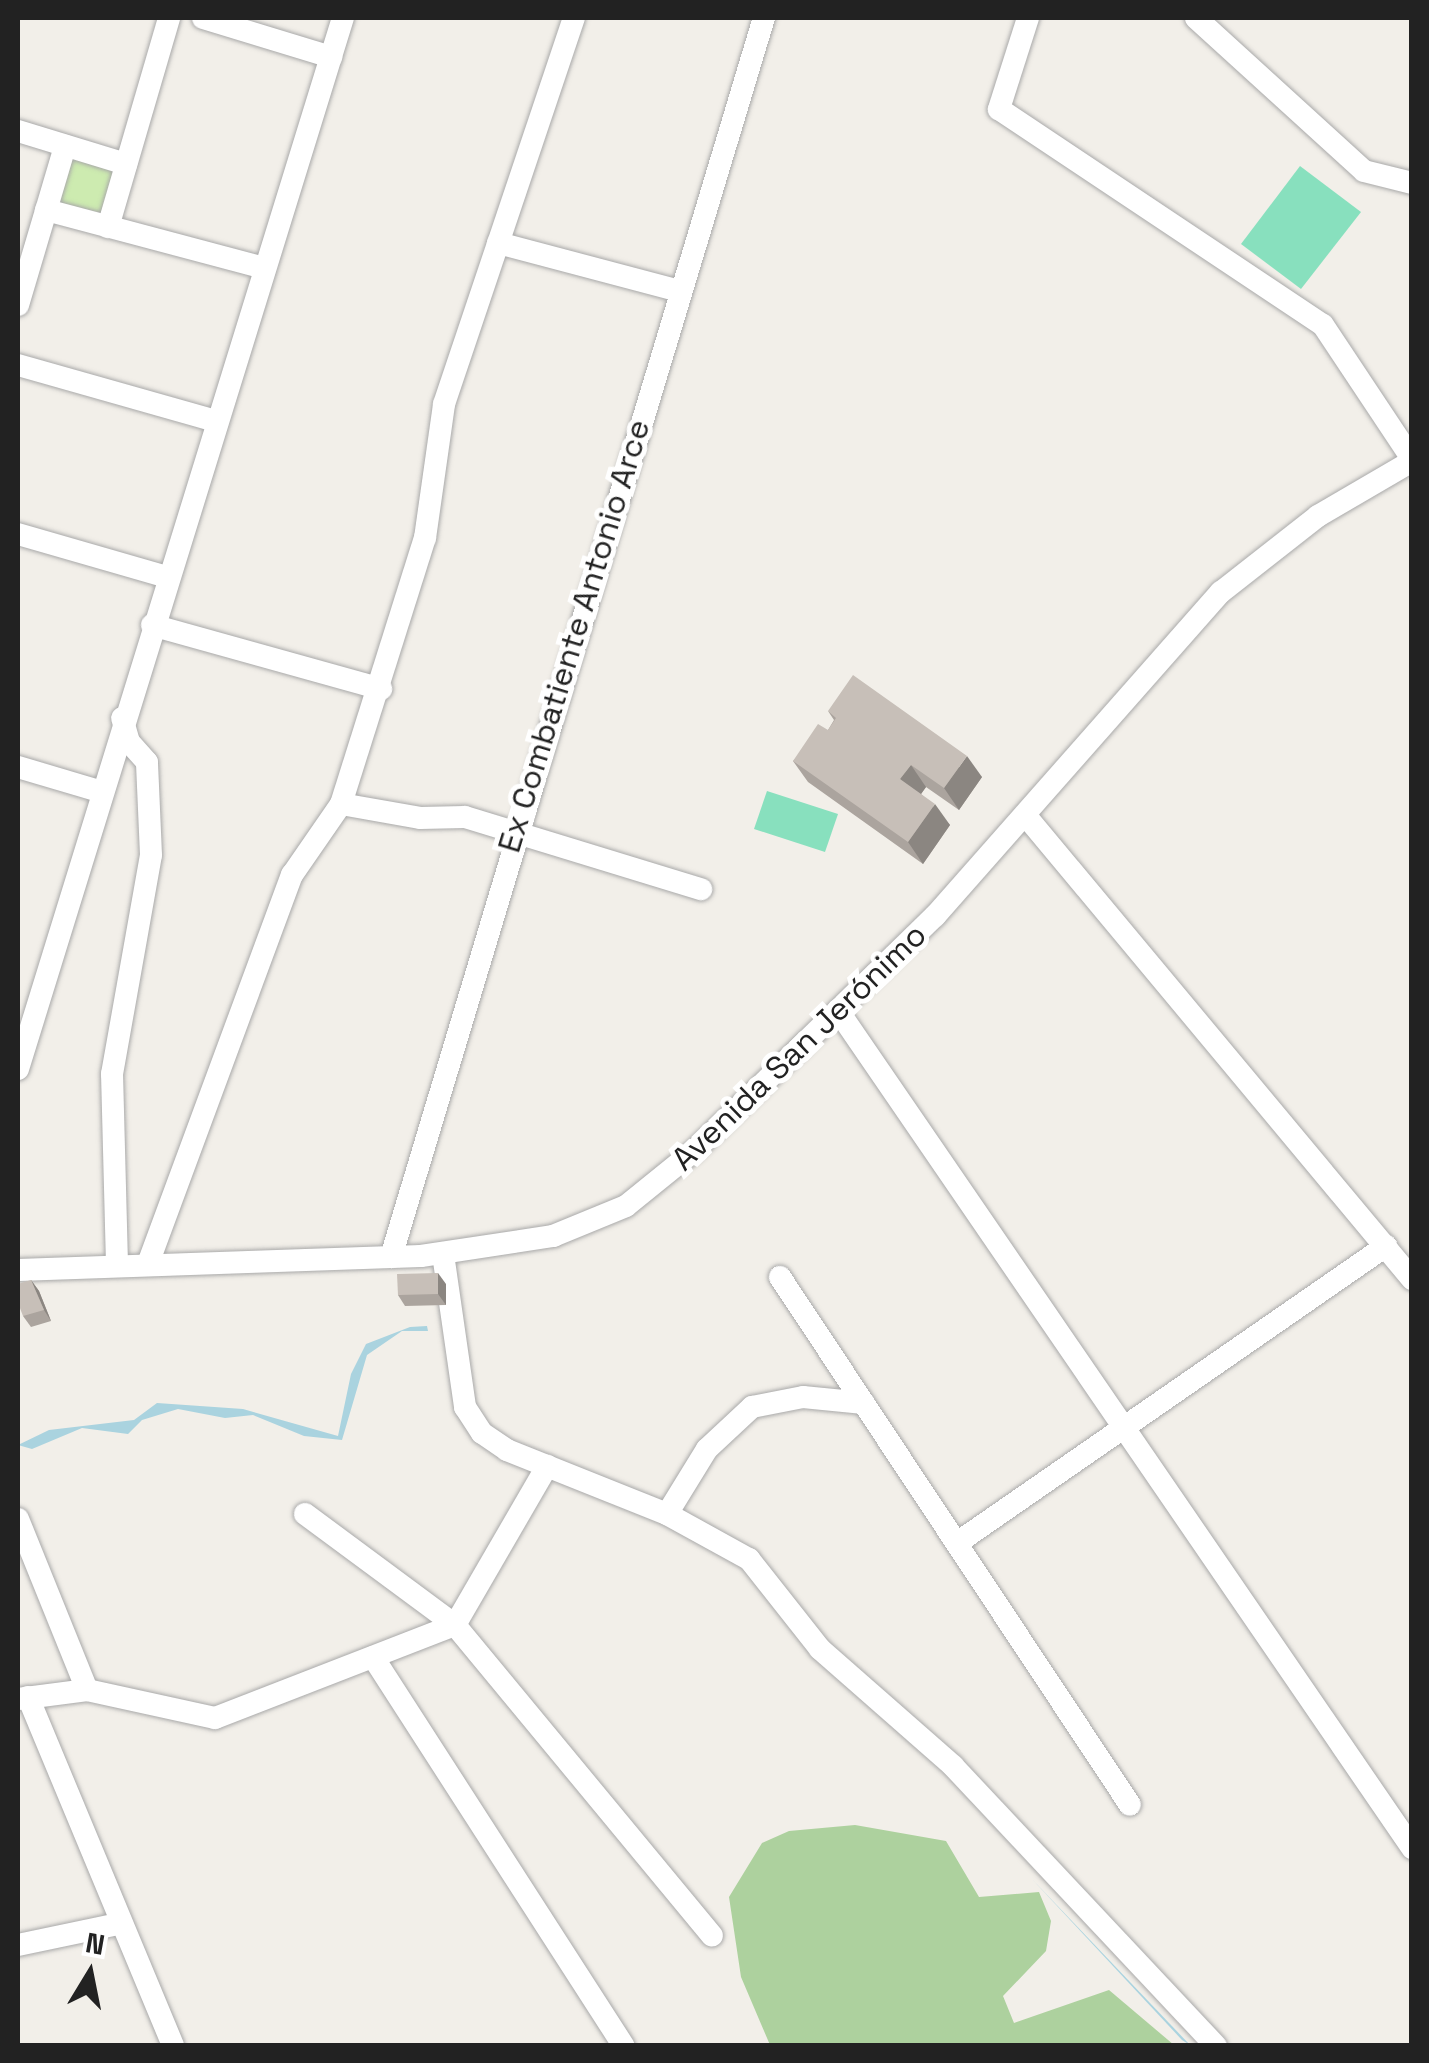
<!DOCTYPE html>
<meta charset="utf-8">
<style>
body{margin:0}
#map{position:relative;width:1429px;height:2063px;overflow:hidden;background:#f2efe9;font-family:"Space Grotesk",sans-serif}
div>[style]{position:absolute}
.grass>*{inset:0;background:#cdebb0}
.forest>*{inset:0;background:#add19e}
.pitch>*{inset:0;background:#88e0be}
.water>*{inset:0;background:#aad3df}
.roads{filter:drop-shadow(0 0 2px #a9a9a9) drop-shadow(0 0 2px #a9a9a9)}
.minor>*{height:22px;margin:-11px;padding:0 11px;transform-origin:11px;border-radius:11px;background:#fff}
.wall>*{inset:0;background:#aba49e}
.shaded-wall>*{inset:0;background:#8b8681}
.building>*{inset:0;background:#c7bfb8}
span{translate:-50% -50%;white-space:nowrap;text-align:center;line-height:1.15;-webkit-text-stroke:10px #fff;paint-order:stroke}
.street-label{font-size:32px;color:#222}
.frame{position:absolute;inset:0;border:20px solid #222;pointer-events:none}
.north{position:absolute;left:40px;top:1923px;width:100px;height:100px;-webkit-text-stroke:8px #fff;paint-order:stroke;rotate:10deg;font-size:28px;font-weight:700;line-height:40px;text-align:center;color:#222}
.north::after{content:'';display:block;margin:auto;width:35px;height:45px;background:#222;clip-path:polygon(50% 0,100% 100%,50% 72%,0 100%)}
</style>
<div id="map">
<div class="grass">
<i style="clip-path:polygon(72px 157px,114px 168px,102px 213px,59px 203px)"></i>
</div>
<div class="forest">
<i style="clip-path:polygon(855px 1825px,946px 1841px,979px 1897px,1039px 1892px,1051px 1921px,1046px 1951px,1003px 1996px,1014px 2023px,1109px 1990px,1174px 2045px,770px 2045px,741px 1977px,729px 1897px,762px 1843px,789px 1831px)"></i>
</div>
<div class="pitch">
<i style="clip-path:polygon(1300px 166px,1361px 212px,1301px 289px,1241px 244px)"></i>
<i style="clip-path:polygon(767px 791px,838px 814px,825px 852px,754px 829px)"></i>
</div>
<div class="water">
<i style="clip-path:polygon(427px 1326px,428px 1331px,402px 1331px,367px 1355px,342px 1440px,304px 1436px,253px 1415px,225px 1418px,178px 1409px,142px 1420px,128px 1434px,82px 1428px,32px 1449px,18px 1445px,49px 1430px,134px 1420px,157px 1403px,243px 1409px,338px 1436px,351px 1374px,366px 1344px,410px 1327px)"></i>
<i style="clip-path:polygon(1031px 1878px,1190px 2045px,1182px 2040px)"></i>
</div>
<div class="roads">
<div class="minor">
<i style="left:203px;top:18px;width:134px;rotate:16.9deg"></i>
<i style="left:1028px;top:18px;width:96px;rotate:107.7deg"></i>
<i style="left:999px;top:109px;width:389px;rotate:33.7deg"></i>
<i style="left:1323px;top:325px;width:161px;rotate:56.4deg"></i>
<i style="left:1196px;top:18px;width:227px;rotate:42.3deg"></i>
<i style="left:1364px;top:171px;width:49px;rotate:14deg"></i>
<i style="left:18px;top:131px;width:113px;rotate:17deg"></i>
<i style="left:46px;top:210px;width:226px;rotate:14.9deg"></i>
<i style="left:108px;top:227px;width:218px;rotate:-73.7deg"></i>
<i style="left:498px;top:243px;width:188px;rotate:14.8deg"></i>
<i style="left:18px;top:305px;width:166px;rotate:-73.5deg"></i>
<i style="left:18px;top:365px;width:206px;rotate:15.8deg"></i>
<i style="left:18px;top:534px;width:155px;rotate:16.1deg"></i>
<i style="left:152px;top:625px;width:238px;rotate:15.6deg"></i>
<i style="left:18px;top:767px;width:84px;rotate:16.5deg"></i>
<i style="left:341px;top:804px;width:80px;rotate:10deg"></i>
<i style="left:420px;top:818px;width:45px;rotate:-1.3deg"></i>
<i style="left:465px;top:817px;width:247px;rotate:17deg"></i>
<i style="left:1026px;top:816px;width:603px;rotate:50.18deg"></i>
<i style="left:839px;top:1012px;width:1014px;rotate:55.57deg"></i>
<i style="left:18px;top:1069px;width:1100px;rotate:-72.82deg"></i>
<i style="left:443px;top:1254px;width:155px;rotate:81.8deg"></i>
<i style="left:465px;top:1407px;width:31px;rotate:57deg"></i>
<i style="left:482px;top:1433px;width:30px;rotate:34deg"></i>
<i style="left:507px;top:1450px;width:172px;rotate:21.8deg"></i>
<i style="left:667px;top:1514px;width:94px;rotate:28.8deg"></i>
<i style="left:749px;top:1559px;width:115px;rotate:51.7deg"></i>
<i style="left:820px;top:1649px;width:177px;rotate:41.3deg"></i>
<i style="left:953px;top:1766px;width:384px;rotate:46.8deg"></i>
<i style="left:391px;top:1257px;width:1294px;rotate:-73.25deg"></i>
<i style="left:149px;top:1261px;width:412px;rotate:-69.7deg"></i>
<i style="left:292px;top:875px;width:86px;rotate:-55.4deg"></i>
<i style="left:341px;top:804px;width:279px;rotate:-72.5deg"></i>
<i style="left:425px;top:538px;width:135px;rotate:-81.9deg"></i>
<i style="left:444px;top:404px;width:407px;rotate:-71.4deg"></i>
<i style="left:117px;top:1264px;width:190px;rotate:-91.5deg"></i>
<i style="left:112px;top:1074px;width:222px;rotate:-79.9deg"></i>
<i style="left:151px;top:855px;width:93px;rotate:-92.5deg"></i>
<i style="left:147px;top:762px;width:27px;rotate:-132deg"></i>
<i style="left:129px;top:742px;width:25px;rotate:-106deg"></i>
<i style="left:18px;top:1270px;width:403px;rotate:-2deg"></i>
<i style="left:421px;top:1256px;width:134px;rotate:-8.6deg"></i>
<i style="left:553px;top:1236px;width:79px;rotate:-22.3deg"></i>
<i style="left:626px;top:1206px;width:87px;rotate:-39deg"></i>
<i style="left:694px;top:1151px;width:337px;rotate:-44.3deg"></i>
<i style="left:935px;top:916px;width:432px;rotate:-48.6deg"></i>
<i style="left:1221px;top:592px;width:123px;rotate:-38.1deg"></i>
<i style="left:1318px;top:516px;width:109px;rotate:-30.3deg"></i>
<i style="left:780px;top:1277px;width:633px;rotate:56.46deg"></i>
<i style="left:305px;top:1514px;width:187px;rotate:36.5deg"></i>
<i style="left:455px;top:1625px;width:403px;rotate:50.4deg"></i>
<i style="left:667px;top:1514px;width:76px;rotate:-58.4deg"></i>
<i style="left:707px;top:1449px;width:62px;rotate:-43deg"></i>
<i style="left:752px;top:1407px;width:52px;rotate:-11.1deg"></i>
<i style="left:803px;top:1397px;width:61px;rotate:5.6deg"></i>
<i style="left:18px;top:1519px;width:184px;rotate:68deg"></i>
<i style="left:957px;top:1543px;width:522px;rotate:-34.7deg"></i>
<i style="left:373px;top:1657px;width:463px;rotate:57.2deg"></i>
<i style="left:28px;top:1697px;width:378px;rotate:67.4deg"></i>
<i style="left:18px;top:1699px;width:70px;rotate:-7.4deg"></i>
<i style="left:87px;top:1690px;width:131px;rotate:12.3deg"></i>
<i style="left:215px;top:1718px;width:257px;rotate:-21.2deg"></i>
<i style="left:455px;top:1625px;width:184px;rotate:-59.9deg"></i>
<i style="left:18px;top:1945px;width:106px;rotate:-11.9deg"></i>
</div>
</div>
<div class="wall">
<i style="clip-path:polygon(828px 711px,982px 777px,959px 810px,926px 787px,921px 794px,950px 825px,923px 864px,808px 782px,793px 761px,828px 730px,834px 720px)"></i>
<i style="clip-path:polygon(31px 1280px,39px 1291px,51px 1321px,31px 1327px,23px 1316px)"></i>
<i style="clip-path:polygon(446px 1284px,446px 1305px,405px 1306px,398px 1295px)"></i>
</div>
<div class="shaded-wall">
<i style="clip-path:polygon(967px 756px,982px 777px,959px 810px,944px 788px)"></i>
<i style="clip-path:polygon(911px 765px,926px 787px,916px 801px,900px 779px)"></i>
<i style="clip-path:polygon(935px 804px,950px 825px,923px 864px,908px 842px)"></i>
<i style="clip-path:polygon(438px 1273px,446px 1284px,446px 1305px,438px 1294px)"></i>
<i style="clip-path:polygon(31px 1280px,39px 1291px,51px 1321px,44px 1310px)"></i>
</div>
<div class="building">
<i style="clip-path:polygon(853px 675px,967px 756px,944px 788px,911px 765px,900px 779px,935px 804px,908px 842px,793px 761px,818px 724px,828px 730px,836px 718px,828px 711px)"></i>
<i style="clip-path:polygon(438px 1273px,438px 1294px,398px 1295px,397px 1274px)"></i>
<i style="clip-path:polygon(31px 1280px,44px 1310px,23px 1316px,18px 1303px,18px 1284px)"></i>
</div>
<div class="street-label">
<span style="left:574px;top:636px;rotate:-73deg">Ex Combatiente Antonio Arce</span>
<span style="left:799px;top:1047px;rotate:-44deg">Avenida San Jerónimo</span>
</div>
<div class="frame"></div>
<div class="north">N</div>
</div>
